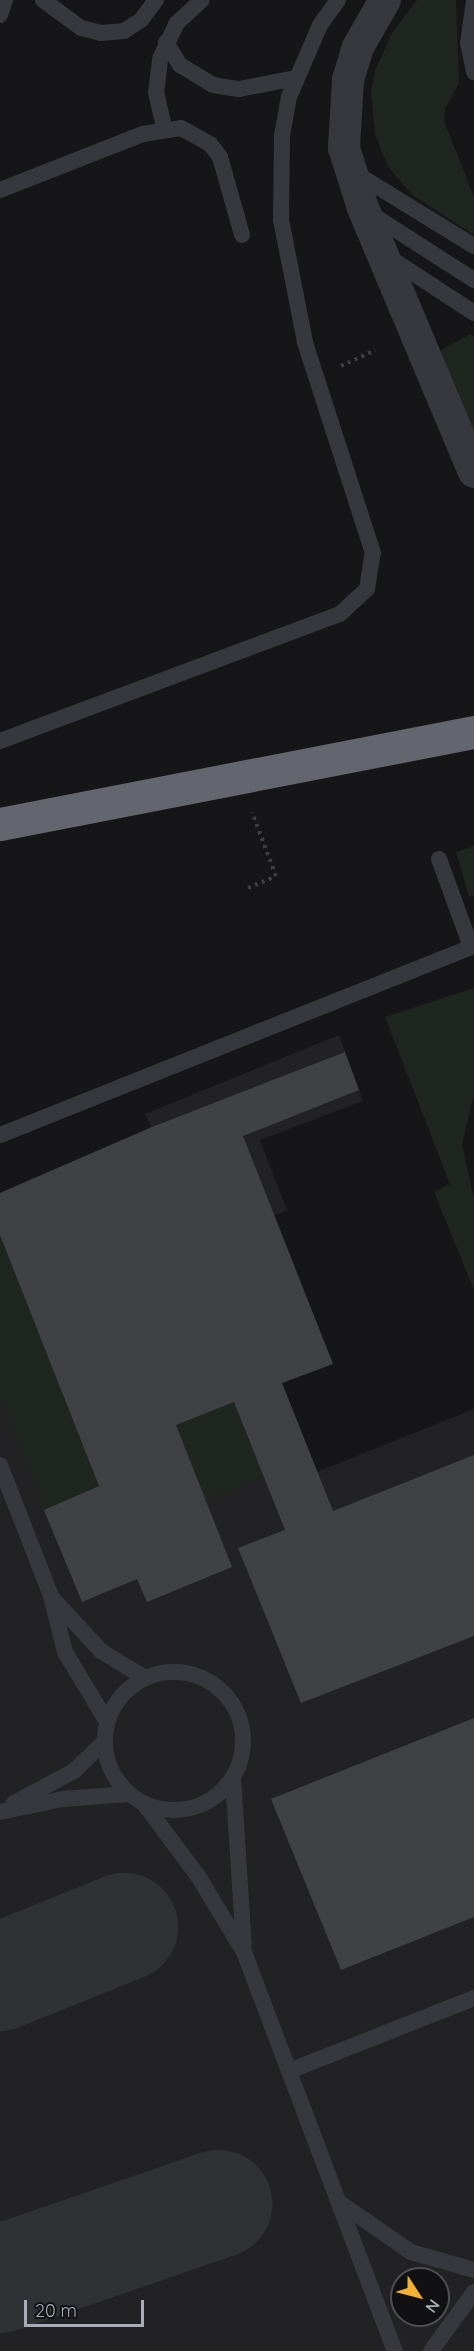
<!DOCTYPE html>
<style>
body{margin:0}
#map{position:relative;width:474px;height:2351px;overflow:hidden;background:#161618;font-family:Quicksand,sans-serif}
div>[style]{position:absolute}
.built>*{inset:0;background:#222225}
.green>*{inset:0;background:#1e261f}
.taxiway>*{height:108px;margin:-54px;padding:0 54px;transform-origin:54px;border-radius:54px;background:#303135}
.building>*{inset:0;background:#404145}
.path>*{height:4px;margin-top:-2px;transform-origin:0;background:repeating-linear-gradient(90deg,#3d3f44 0 3px,transparent 0 7.5px)}
.lane>*{height:16px;margin:-8px;padding:0 8px;transform-origin:8px;border-radius:8px;background:#37383d}
.lane>.ring{margin:-8px;padding:0;box-sizing:content-box;background:none;border:16px solid #37383d;border-radius:50%}
.street>*{height:32px;margin:-16px;padding:0 16px;transform-origin:16px;border-radius:16px;background:#37383d}
.highway>*{height:33px;margin:-16.5px;padding:0 16.5px;transform-origin:16.5px;border-radius:16.5px;background:#63666e}
span{translate:-50% -50%;white-space:nowrap;text-align:center;line-height:1.15;-webkit-text-stroke:5px #111113;paint-order:stroke}
.north{position:absolute;left:390px;top:2267px;width:60px;height:60px;box-sizing:border-box;background:#111113;border:2px solid #4d4f55;border-radius:50%;rotate:126deg;font-size:16px;font-weight:700;line-height:24px;text-align:center;color:#a8adb8}
.north::after{content:'';display:block;margin:auto;width:21px;height:27px;background:#f2b134;clip-path:polygon(50% 0,100% 100%,50% 72%,0 100%)}
.scale{position:absolute;left:24px;top:2300px;width:120px;height:27px;box-sizing:border-box;border:3px solid #a8adb8;border-top:0;padding-left:8px;font-size:18px;line-height:21px;white-space:nowrap;color:#a8adb8;-webkit-text-stroke:4px #111113;paint-order:stroke}
</style>
<div id="map">
<div class="built">
<i style="clip-path:polygon(evenodd,339px 1035px,363px 1101px,260px 1140px,287px 1210px,274px 1216px,333px 1364px,282px 1383px,317px 1472px,474px 1409px,474px 2351px,0 2351px,0 1193px,151px 1127px,145px 1114px,339px 1035px,402px 2279px,438px 2279px,438px 2315px,402px 2315px,402px 2279px)"></i>
</div>
<div class="green">
<i style="clip-path:polygon(417px 0,456px 0,459px 83px,445px 108px,444px 121px,474px 197px,474px 235px,411px 194px,387px 165px,375px 134px,371px 92px,375px 71px,392px 33px)"></i>
<i style="clip-path:polygon(470px 334px,474px 337px,474px 444px,436px 353px)"></i>
<i style="clip-path:polygon(474px 846px,474px 895px,469px 897px,456px 852px)"></i>
<i style="clip-path:polygon(474px 988px,474px 1094px,462px 1144px,474px 1199px,474px 1290px,434px 1192px,450px 1184px,385px 1017px)"></i>
<i style="clip-path:polygon(0 1235px,89px 1460px,234px 1402px,264px 1477px,206px 1500px,70px 1499px,44px 1510px,0 1400px)"></i>
</div>
<div class="taxiway">
<i style="left:0;top:1977px;width:134px;rotate:-22deg"></i>
<i style="left:0;top:2279px;width:231px;rotate:-19deg"></i>
</div>
<div class="building">
<i style="clip-path:polygon(345px 1052px,359px 1090px,243px 1136px,333px 1364px,282px 1383px,333px 1511px,474px 1455px,474px 1636px,301px 1703px,238px 1548px,285px 1530px,234px 1402px,176px 1425px,232px 1567px,147px 1602px,137px 1579px,82px 1602px,44px 1510px,99px 1486px,0 1235px,0 1193px,152px 1127px)"></i>
<i style="clip-path:polygon(474px 1718px,474px 1917px,341px 1970px,271px 1799px)"></i>
</div>
<div class="path">
<i style="left:341px;top:366px;width:38px;rotate:-25deg"></i>
<i style="left:248px;top:888px;width:30px;rotate:-23deg"></i>
<i style="left:276px;top:876px;width:68px;rotate:-110.6deg"></i>
</div>
<div class="lane">
<i style="left:43px;top:0;width:47px;rotate:36.4deg"></i>
<i style="left:81px;top:28px;width:21px;rotate:14deg"></i>
<i style="left:101px;top:33px;width:23px;rotate:-5deg"></i>
<i style="left:124px;top:31px;width:20px;rotate:-33deg"></i>
<i style="left:141px;top:20px;width:25px;rotate:-53deg"></i>
<i style="left:474px;top:1px;width:42px;rotate:98.1deg"></i>
<i style="left:468px;top:43px;width:30px;rotate:78deg"></i>
<i style="left:0;top:15px;width:16px;rotate:-72deg"></i>
<i style="left:166px;top:42px;width:27px;rotate:59deg"></i>
<i style="left:180px;top:65px;width:39px;rotate:31deg"></i>
<i style="left:213px;top:85px;width:26px;rotate:9deg"></i>
<i style="left:239px;top:89px;width:58px;rotate:-10.9deg"></i>
<i style="left:164px;top:127px;width:35px;rotate:-103deg"></i>
<i style="left:156px;top:93px;width:34px;rotate:-83deg"></i>
<i style="left:160px;top:59px;width:38px;rotate:-65deg"></i>
<i style="left:176px;top:24px;width:35px;rotate:-43deg"></i>
<i style="left:352px;top:171px;width:143px;rotate:31.6deg"></i>
<i style="left:0;top:190px;width:154px;rotate:-21.4deg"></i>
<i style="left:143px;top:134px;width:38px;rotate:-9deg"></i>
<i style="left:181px;top:128px;width:33px;rotate:29deg"></i>
<i style="left:210px;top:144px;width:16px;rotate:52deg"></i>
<i style="left:220px;top:157px;width:81px;rotate:74.2deg"></i>
<i style="left:368px;top:212px;width:126px;rotate:32.7deg"></i>
<i style="left:387px;top:256px;width:104px;rotate:33.2deg"></i>
<i style="left:0;top:741px;width:363px;rotate:-20.5deg"></i>
<i style="left:340px;top:614px;width:37px;rotate:-43deg"></i>
<i style="left:367px;top:589px;width:36px;rotate:-81deg"></i>
<i style="left:373px;top:553px;width:222px;rotate:-107.9deg"></i>
<i style="left:305px;top:342px;width:124px;rotate:-101.1deg"></i>
<i style="left:281px;top:220px;width:84px;rotate:-89.3deg"></i>
<i style="left:282px;top:136px;width:40px;rotate:-80deg"></i>
<i style="left:289px;top:97px;width:78px;rotate:-66.7deg"></i>
<i style="left:320px;top:25px;width:31px;rotate:-54deg"></i>
<i style="left:439px;top:859px;width:94px;rotate:70deg"></i>
<i style="left:0;top:1135px;width:510px;rotate:-21.74deg"></i>
<i style="left:0;top:1465px;width:141px;rotate:68.7deg"></i>
<i style="left:51px;top:1596px;width:58px;rotate:76deg"></i>
<i style="left:65px;top:1652px;width:82px;rotate:59deg"></i>
<i style="left:53px;top:1599px;width:71px;rotate:47.3deg"></i>
<i style="left:101px;top:1651px;width:52px;rotate:31.5deg"></i>
<i class="ring" style="left:105px;top:1672px;width:122px;height:122px"></i>
<i style="left:233px;top:1777px;width:168px;rotate:86.3deg"></i>
<i style="left:14px;top:1803px;width:68px;rotate:-28.1deg"></i>
<i style="left:74px;top:1771px;width:42px;rotate:-44deg"></i>
<i style="left:145px;top:1805px;width:89px;rotate:53.3deg"></i>
<i style="left:198px;top:1876px;width:89px;rotate:58.8deg"></i>
<i style="left:244px;top:1952px;width:427px;rotate:69.3deg"></i>
<i style="left:0;top:1812px;width:64px;rotate:-11.7deg"></i>
<i style="left:63px;top:1799px;width:65px;rotate:-4.4deg"></i>
<i style="left:289px;top:2071px;width:199px;rotate:-21.5deg"></i>
<i style="left:340px;top:2203px;width:86px;rotate:34.6deg"></i>
<i style="left:411px;top:2252px;width:66px;rotate:15.9deg"></i>
<i style="left:431px;top:2351px;width:73px;rotate:-53.9deg"></i>
</div>
<div class="street">
<i style="left:385px;top:0;width:54px;rotate:119.9deg"></i>
<i style="left:358px;top:47px;width:34px;rotate:107deg"></i>
<i style="left:348px;top:80px;width:68px;rotate:93.4deg"></i>
<i style="left:344px;top:148px;width:63px;rotate:72.4deg"></i>
<i style="left:363px;top:208px;width:286px;rotate:67.2deg"></i>
</div>
<div class="highway">
<i style="left:0;top:824px;width:483px;rotate:-11deg"></i>
</div>
<div class="north">N</div>
<div class="scale">20 m</div>
</div>
